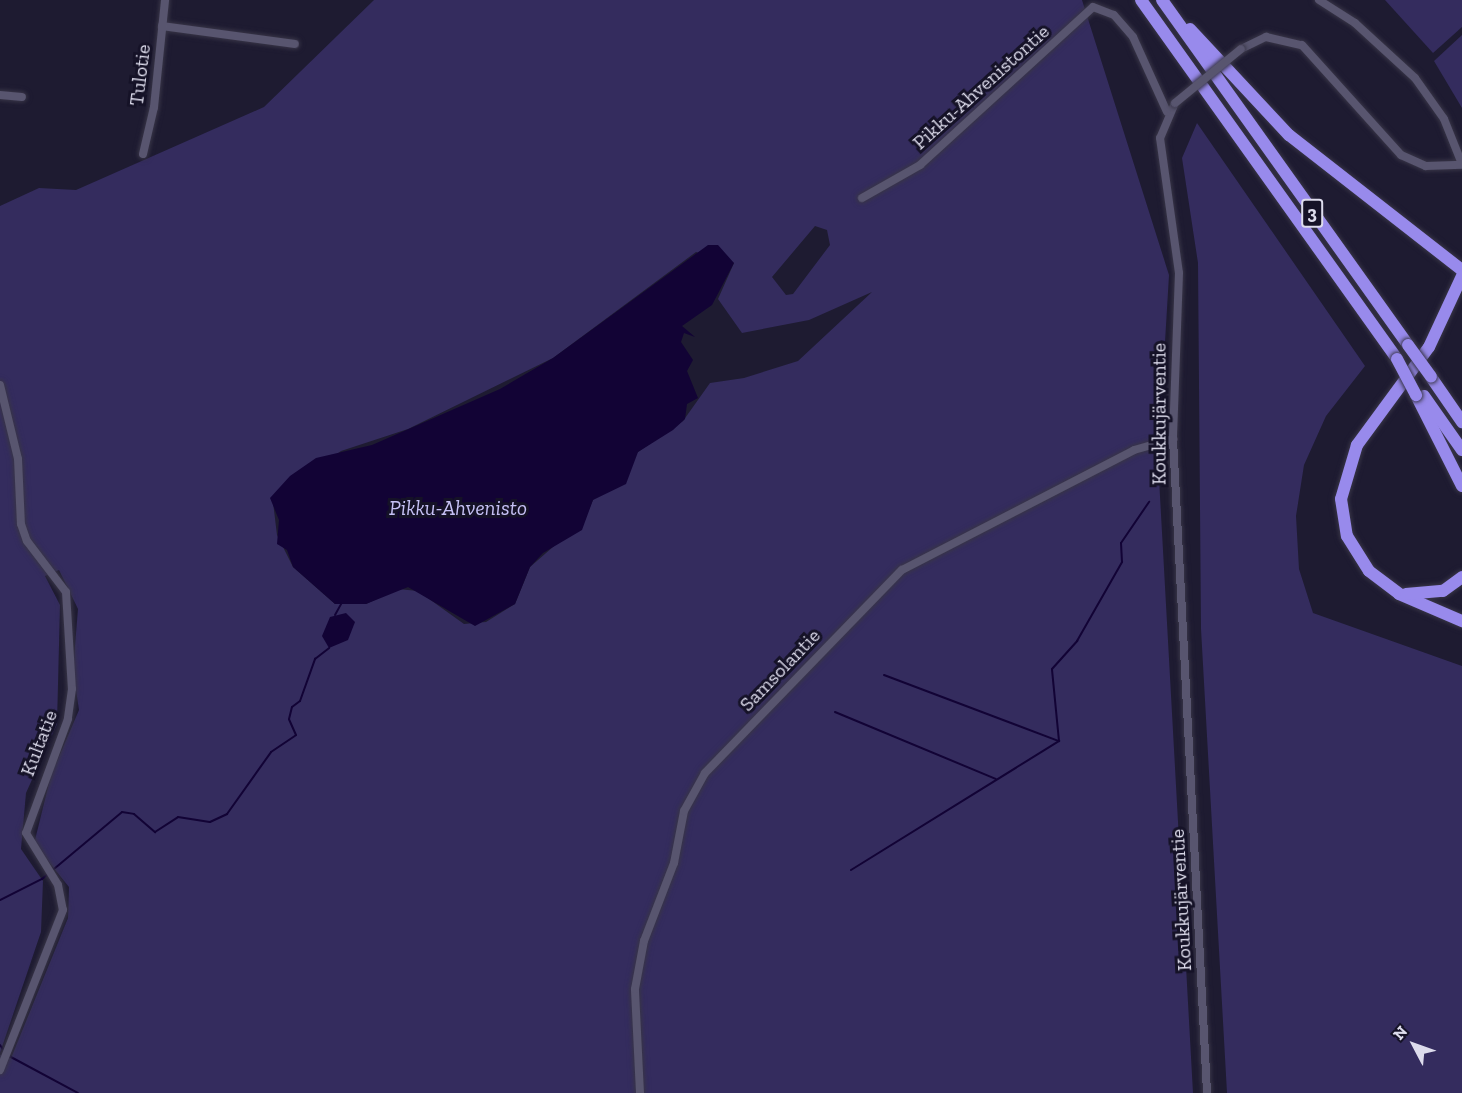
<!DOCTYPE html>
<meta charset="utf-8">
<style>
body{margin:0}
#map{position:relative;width:1462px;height:1093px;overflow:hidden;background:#1e1b31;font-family:"Zilla Slab",serif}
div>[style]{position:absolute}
.green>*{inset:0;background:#342c5e}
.water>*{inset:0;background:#120335}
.stream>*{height:2px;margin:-1px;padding:0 1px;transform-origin:1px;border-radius:1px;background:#120335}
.roads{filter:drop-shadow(0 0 2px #383547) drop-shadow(0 0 2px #383547)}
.minor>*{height:8px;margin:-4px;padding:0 4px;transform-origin:4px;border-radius:4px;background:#58556f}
.highway>*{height:12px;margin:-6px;padding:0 6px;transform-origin:6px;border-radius:6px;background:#988aec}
.bridges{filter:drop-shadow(0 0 2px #383547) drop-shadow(0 0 2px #383547)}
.minor-bridge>*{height:8px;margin:-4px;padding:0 4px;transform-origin:4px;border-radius:4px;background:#58556f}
.highway-bridge>*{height:12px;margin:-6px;padding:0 6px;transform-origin:6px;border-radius:6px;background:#988aec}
span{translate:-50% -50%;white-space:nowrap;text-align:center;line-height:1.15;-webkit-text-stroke:6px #151227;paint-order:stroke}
.shield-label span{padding:2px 4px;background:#151227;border:2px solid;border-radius:4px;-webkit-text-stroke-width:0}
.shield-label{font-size:18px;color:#dddcec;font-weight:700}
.street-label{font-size:20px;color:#dddcec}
.water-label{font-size:21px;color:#c6c1f5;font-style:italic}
.north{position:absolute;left:1384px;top:1015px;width:60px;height:60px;-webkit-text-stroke:4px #151227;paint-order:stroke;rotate:311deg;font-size:16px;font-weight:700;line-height:24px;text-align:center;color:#dddcec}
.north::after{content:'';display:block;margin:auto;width:21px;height:27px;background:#dddcec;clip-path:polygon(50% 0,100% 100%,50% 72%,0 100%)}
</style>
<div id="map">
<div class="green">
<i style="clip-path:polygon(evenodd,374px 0,1082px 0,1169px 275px,1158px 460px,1193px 1093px,0 1093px,0 1055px,11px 1058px,68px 918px,69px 887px,34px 844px,51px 775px,79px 710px,73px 670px,78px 609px,59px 570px,45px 576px,60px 605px,57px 724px,26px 793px,21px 849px,43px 881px,41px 932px,0 1053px,0 206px,39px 188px,76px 190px,264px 107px,374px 0,815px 226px,827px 230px,830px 245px,793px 294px,786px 295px,772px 277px,815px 226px,374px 0,696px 252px,734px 263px,718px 299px,742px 333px,809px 320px,872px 292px,798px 361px,744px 378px,710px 383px,683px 421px,638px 452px,593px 500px,585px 519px,530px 567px,515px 604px,486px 622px,464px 624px,418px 591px,398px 589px,366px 604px,335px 604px,293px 567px,277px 535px,273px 502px,341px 451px,408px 429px,553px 358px,696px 252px)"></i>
<i style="clip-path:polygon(1385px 0,1462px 0,1462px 27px,1433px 53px)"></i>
<i style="clip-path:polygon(1462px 35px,1462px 108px,1434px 61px)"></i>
<i style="clip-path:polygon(1197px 123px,1365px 366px,1326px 416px,1304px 465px,1296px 516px,1299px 569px,1313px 613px,1462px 666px,1462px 1093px,1227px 1093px,1201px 629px,1198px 263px,1182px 158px)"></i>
</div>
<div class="water">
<i style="clip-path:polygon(708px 245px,718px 245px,734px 263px,712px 305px,682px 326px,695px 337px,684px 333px,681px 342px,693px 360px,687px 371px,698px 398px,687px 404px,685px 419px,673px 430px,638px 452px,626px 484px,593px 500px,582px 530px,543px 553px,530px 567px,515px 604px,475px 626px,408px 587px,366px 604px,335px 604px,293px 567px,287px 550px,277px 544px,279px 520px,270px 498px,290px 476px,316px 458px,372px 445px,500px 389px,553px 358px)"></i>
<i style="clip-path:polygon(346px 613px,355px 622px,348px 640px,329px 648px,322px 636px,330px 617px)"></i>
</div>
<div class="stream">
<i style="left:335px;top:615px;width:13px;rotate:-61deg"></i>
<i style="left:884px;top:675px;width:187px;rotate:20.7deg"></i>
<i style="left:835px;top:712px;width:174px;rotate:22.6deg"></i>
<i style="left:1059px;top:741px;width:72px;rotate:-95.6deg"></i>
<i style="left:1052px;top:669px;width:38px;rotate:-48deg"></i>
<i style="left:1077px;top:641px;width:91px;rotate:-60.3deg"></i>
<i style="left:1122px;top:562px;width:19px;rotate:-93deg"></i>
<i style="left:1121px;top:543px;width:50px;rotate:-55.7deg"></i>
<i style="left:851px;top:870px;width:245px;rotate:-31.8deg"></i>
<i style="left:0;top:900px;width:47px;rotate:-26.6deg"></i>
<i style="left:42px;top:879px;width:104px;rotate:-39.9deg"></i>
<i style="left:122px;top:812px;width:12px;rotate:9deg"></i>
<i style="left:134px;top:814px;width:28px;rotate:41deg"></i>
<i style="left:155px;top:832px;width:27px;rotate:-33deg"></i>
<i style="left:178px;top:817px;width:32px;rotate:9deg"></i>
<i style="left:210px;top:822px;width:19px;rotate:-25deg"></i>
<i style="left:227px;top:814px;width:76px;rotate:-54.6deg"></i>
<i style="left:271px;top:752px;width:30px;rotate:-34deg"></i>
<i style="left:296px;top:735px;width:17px;rotate:-114deg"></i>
<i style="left:289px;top:719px;width:12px;rotate:-76deg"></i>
<i style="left:292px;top:707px;width:10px;rotate:-37deg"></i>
<i style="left:300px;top:701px;width:45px;rotate:-70.3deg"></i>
<i style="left:315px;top:659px;width:18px;rotate:-38deg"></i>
<i style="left:0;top:1045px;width:9px;rotate:54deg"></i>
<i style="left:9px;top:1056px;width:78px;rotate:28.2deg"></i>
</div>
<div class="roads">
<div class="minor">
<i style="left:1319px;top:0;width:43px;rotate:32.6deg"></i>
<i style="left:1355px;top:23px;width:81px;rotate:42.5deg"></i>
<i style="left:1415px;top:78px;width:50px;rotate:54.7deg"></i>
<i style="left:1444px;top:119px;width:48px;rotate:68.2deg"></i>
<i style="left:162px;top:26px;width:134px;rotate:7.7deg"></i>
<i style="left:1241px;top:49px;width:28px;rotate:-26deg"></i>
<i style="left:1266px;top:37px;width:37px;rotate:13deg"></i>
<i style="left:1302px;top:45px;width:148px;rotate:48deg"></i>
<i style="left:1401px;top:155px;width:27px;rotate:24deg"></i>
<i style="left:1426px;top:166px;width:36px;rotate:-2deg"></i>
<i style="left:0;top:95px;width:22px;rotate:5deg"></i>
<i style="left:1175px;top:103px;width:38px;rotate:113deg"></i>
<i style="left:1160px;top:138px;width:136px;rotate:82deg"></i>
<i style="left:1179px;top:273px;width:166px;rotate:92.1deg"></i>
<i style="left:1173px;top:439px;width:655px;rotate:87.02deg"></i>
<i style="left:143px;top:154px;width:48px;rotate:-76.8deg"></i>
<i style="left:154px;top:107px;width:108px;rotate:-84.1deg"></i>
<i style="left:862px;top:198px;width:67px;rotate:-29.6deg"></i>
<i style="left:920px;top:165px;width:234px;rotate:-42.4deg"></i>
<i style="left:1093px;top:7px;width:22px;rotate:21deg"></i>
<i style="left:1114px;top:15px;width:29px;rotate:49deg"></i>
<i style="left:1133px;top:37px;width:82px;rotate:65.6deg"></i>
<i style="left:0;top:385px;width:76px;rotate:76.3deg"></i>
<i style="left:18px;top:459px;width:65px;rotate:87.4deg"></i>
<i style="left:21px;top:524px;width:18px;rotate:71deg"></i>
<i style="left:27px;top:541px;width:64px;rotate:52.6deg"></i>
<i style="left:66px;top:592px;width:97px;rotate:86.5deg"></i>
<i style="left:72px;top:689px;width:30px;rotate:98deg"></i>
<i style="left:68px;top:719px;width:121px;rotate:110.2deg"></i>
<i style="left:26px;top:833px;width:61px;rotate:58.4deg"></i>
<i style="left:58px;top:885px;width:25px;rotate:79deg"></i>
<i style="left:63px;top:910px;width:172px;rotate:111.5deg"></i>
<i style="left:640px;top:1093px;width:104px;rotate:-92.8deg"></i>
<i style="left:635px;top:989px;width:49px;rotate:-79.4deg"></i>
<i style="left:644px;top:941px;width:84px;rotate:-69deg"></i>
<i style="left:674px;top:863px;width:53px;rotate:-79.1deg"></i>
<i style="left:684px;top:811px;width:43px;rotate:-61.1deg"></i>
<i style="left:705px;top:773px;width:283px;rotate:-45.9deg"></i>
<i style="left:902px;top:570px;width:261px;rotate:-27.3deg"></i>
<i style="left:1134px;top:450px;width:41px;rotate:-15.8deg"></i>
</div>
<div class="highway">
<i style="left:1141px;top:0;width:441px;rotate:54.5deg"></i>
<i style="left:1162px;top:0;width:424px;rotate:54.5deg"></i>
<i style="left:1190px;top:29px;width:145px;rotate:47deg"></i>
<i style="left:1289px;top:135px;width:219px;rotate:38deg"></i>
<i style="left:1462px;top:276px;width:78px;rotate:114.9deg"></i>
<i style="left:1429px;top:347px;width:122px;rotate:126.3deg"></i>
<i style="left:1357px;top:445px;width:56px;rotate:106.5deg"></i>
<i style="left:1341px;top:499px;width:37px;rotate:81deg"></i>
<i style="left:1347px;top:536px;width:41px;rotate:57.8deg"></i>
<i style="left:1369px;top:571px;width:38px;rotate:37deg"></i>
<i style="left:1399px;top:594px;width:69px;rotate:23.2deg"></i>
<i style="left:1431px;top:377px;width:55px;rotate:55.4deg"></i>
<i style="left:1416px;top:395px;width:102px;rotate:63.2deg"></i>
<i style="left:1424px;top:396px;width:66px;rotate:54.9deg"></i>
<i style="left:1406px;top:594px;width:37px;rotate:-5deg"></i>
<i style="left:1443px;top:591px;width:24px;rotate:-36deg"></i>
</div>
</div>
<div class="bridges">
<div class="minor-bridge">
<i style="left:1175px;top:103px;width:85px;rotate:-39.3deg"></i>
</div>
<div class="highway-bridge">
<i style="left:1408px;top:345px;width:39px;rotate:54deg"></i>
<i style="left:1397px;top:359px;width:41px;rotate:62.2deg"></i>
</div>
</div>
<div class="shield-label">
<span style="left:1312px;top:213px">3</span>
</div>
<div class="street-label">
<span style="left:140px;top:75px;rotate:-83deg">Tulotie</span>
<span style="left:981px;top:87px;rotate:-42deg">Pikku-Ahvenistontie</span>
<span style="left:1159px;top:414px;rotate:-90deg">Koukkujärventie</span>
<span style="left:780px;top:670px;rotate:-46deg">Samsolantie</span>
<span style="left:39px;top:743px;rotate:-69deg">Kultatie</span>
<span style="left:1181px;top:900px;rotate:-93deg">Koukkujärventie</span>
</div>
<div class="water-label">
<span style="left:458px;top:508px">Pikku-Ahvenisto</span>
</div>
<div class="north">N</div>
</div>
